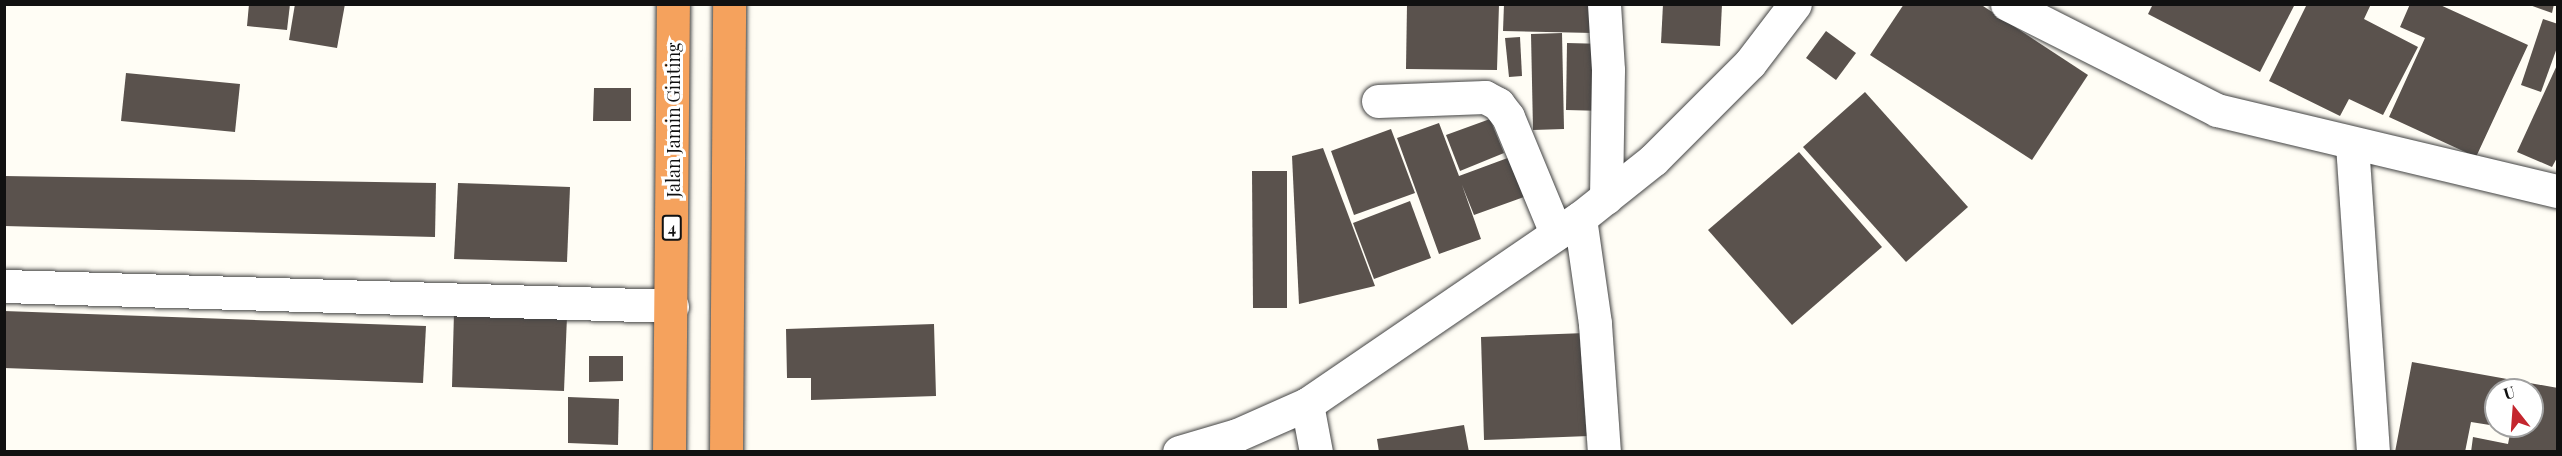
<!DOCTYPE html>
<style>
body{margin:0}
#map{position:relative;width:2562px;height:456px;overflow:hidden;background:#fffdf5;font-family:"Playfair Display",serif}
div>[style]{position:absolute}
.building>*{inset:0;background:#5a524d}
.roads{filter:drop-shadow(0 0 2px #444) drop-shadow(0 0 2px #444)}
.minor>*{height:33px;margin:-16.5px;padding:0 16.5px;transform-origin:16.5px;border-radius:16.5px;background:#fff}
.highway>*{height:33px;margin:-16.5px;padding:0 16.5px;transform-origin:16.5px;border-radius:16.5px;background:#f5a25d}
span{translate:-50% -50%;white-space:nowrap;text-align:center;line-height:1.15;-webkit-text-stroke:6px #fff;paint-order:stroke}
.shield-label span{padding:2px 4px;background:#fff;border:2px solid;border-radius:4px;-webkit-text-stroke-width:0}
.shield-label{font-size:16px;color:#111;font-weight:700}
.street-label{font-size:18px;color:#111}
.frame{position:absolute;inset:0;border:6px solid #111;pointer-events:none}
.north{position:absolute;left:2484px;top:378px;width:60px;height:60px;box-sizing:border-box;background:#fff;border:2px solid #a0a0a0;border-radius:50%;rotate:343deg;font-size:16px;font-weight:700;line-height:24px;text-align:center;color:#111}
.north::after{content:'';display:block;margin:auto;width:21px;height:27px;background:#c4262e;clip-path:polygon(50% 0,100% 100%,50% 72%,0 100%)}
</style>
<div id="map">
<div class="building">
<i style="clip-path:polygon(249px 4px,290px 4px,287px 30px,247px 26px)"></i>
<i style="clip-path:polygon(295px 4px,345px 4px,337px 48px,289px 40px)"></i>
<i style="clip-path:polygon(1407px 4px,1499px 4px,1497px 70px,1406px 69px)"></i>
<i style="clip-path:polygon(1504px 4px,1593px 4px,1593px 33px,1503px 31px)"></i>
<i style="clip-path:polygon(1663px 4px,1722px 4px,1720px 46px,1661px 43px)"></i>
<i style="clip-path:polygon(1904px 4px,1980px 4px,2088px 75px,2032px 160px,1870px 55px)"></i>
<i style="clip-path:polygon(2153px 4px,2295px 4px,2260px 72px,2148px 14px)"></i>
<i style="clip-path:polygon(2307px 4px,2371px 4px,2364px 19px,2418px 47px,2383px 115px,2349px 99px,2340px 116px,2269px 81px)"></i>
<i style="clip-path:polygon(2410px 4px,2438px 4px,2528px 45px,2476px 157px,2389px 117px,2425px 38px,2400px 27px)"></i>
<i style="clip-path:polygon(2527px 4px,2554px 4px,2552px 13px)"></i>
<i style="clip-path:polygon(2543px 19px,2558px 24px,2558px 45px,2541px 92px,2521px 85px)"></i>
<i style="clip-path:polygon(1826px 31px,1856px 53px,1836px 80px,1806px 58px)"></i>
<i style="clip-path:polygon(1562px 33px,1564px 129px,1533px 130px,1531px 34px)"></i>
<i style="clip-path:polygon(1520px 37px,1522px 76px,1509px 77px,1505px 38px)"></i>
<i style="clip-path:polygon(1567px 43px,1606px 44px,1605px 111px,1566px 110px)"></i>
<i style="clip-path:polygon(2558px 63px,2558px 156px,2552px 167px,2517px 152px)"></i>
<i style="clip-path:polygon(126px 73px,240px 84px,235px 132px,121px 121px)"></i>
<i style="clip-path:polygon(594px 88px,631px 88px,631px 121px,593px 121px)"></i>
<i style="clip-path:polygon(1865px 92px,1968px 207px,1906px 262px,1803px 147px)"></i>
<i style="clip-path:polygon(1490px 119px,1504px 153px,1460px 171px,1446px 135px)"></i>
<i style="clip-path:polygon(1439px 123px,1459px 176px,1513px 156px,1527px 196px,1474px 215px,1462px 185px,1481px 239px,1439px 254px,1397px 138px)"></i>
<i style="clip-path:polygon(1391px 129px,1415px 193px,1354px 215px,1331px 151px)"></i>
<i style="clip-path:polygon(1323px 148px,1375px 286px,1299px 304px,1292px 156px)"></i>
<i style="clip-path:polygon(1799px 152px,1882px 247px,1792px 325px,1708px 230px)"></i>
<i style="clip-path:polygon(1252px 171px,1287px 171px,1287px 308px,1253px 308px)"></i>
<i style="clip-path:polygon(4px 176px,436px 183px,435px 237px,4px 226px)"></i>
<i style="clip-path:polygon(458px 183px,570px 187px,567px 262px,454px 259px)"></i>
<i style="clip-path:polygon(1410px 201px,1431px 258px,1374px 279px,1353px 223px)"></i>
<i style="clip-path:polygon(4px 311px,426px 326px,423px 383px,4px 368px)"></i>
<i style="clip-path:polygon(454px 312px,567px 316px,564px 391px,452px 387px)"></i>
<i style="clip-path:polygon(934px 324px,936px 396px,811px 400px,811px 378px,787px 378px,786px 329px)"></i>
<i style="clip-path:polygon(1586px 333px,1589px 436px,1484px 440px,1481px 337px)"></i>
<i style="clip-path:polygon(589px 356px,623px 356px,623px 381px,589px 382px)"></i>
<i style="clip-path:polygon(2412px 362px,2558px 388px,2558px 452px,2471px 452px,2473px 437px,2508px 444px,2511px 429px,2502px 426px,2532px 426px,2532px 390px,2496px 390px,2496px 426px,2471px 422px,2465px 452px,2395px 452px)"></i>
<i style="clip-path:polygon(568px 397px,619px 399px,618px 445px,568px 443px)"></i>
<i style="clip-path:polygon(1464px 425px,1469px 452px,1379px 452px,1377px 439px)"></i>
</div>
<div class="roads">
<div class="minor">
<i style="left:1604px;top:4px;width:66px;rotate:86.5deg"></i>
<i style="left:1608px;top:70px;width:128px;rotate:90.9deg"></i>
<i style="left:2007px;top:4px;width:235px;rotate:26.8deg"></i>
<i style="left:2217px;top:110px;width:350px;rotate:13.4deg"></i>
<i style="left:1378px;top:101px;width:107px;rotate:-2.1deg"></i>
<i style="left:1485px;top:97px;width:15px;rotate:28deg"></i>
<i style="left:1498px;top:104px;width:16px;rotate:52deg"></i>
<i style="left:1508px;top:117px;width:126px;rotate:67.5deg"></i>
<i style="left:2352px;top:144px;width:309px;rotate:86.1deg"></i>
<i style="left:1580px;top:218px;width:107px;rotate:81.9deg"></i>
<i style="left:1595px;top:324px;width:128px;rotate:86deg"></i>
<i style="left:4px;top:286px;width:668px;rotate:1.71deg"></i>
<i style="left:1307px;top:404px;width:49px;rotate:79.4deg"></i>
<i style="left:1179px;top:452px;width:60px;rotate:-16.3deg"></i>
<i style="left:1237px;top:435px;width:77px;rotate:-23.9deg"></i>
<i style="left:1307px;top:404px;width:330px;rotate:-34.3deg"></i>
<i style="left:1580px;top:218px;width:93px;rotate:-38.5deg"></i>
<i style="left:1653px;top:160px;width:137px;rotate:-45deg"></i>
<i style="left:1750px;top:63px;width:74px;rotate:-52.7deg"></i>
</div>
<div class="highway">
<i style="left:669px;top:452px;width:448px;rotate:-89.5deg"></i>
<i style="left:726px;top:452px;width:448px;rotate:-89.6deg"></i>
</div>
</div>
<div class="shield-label">
<span style="left:672px;top:228px">4</span>
</div>
<div class="street-label">
<span style="left:673px;top:120px;rotate:-90deg">Jalan Jamin Ginting</span>
</div>
<div class="frame"></div>
<div class="north">U</div>
</div>
